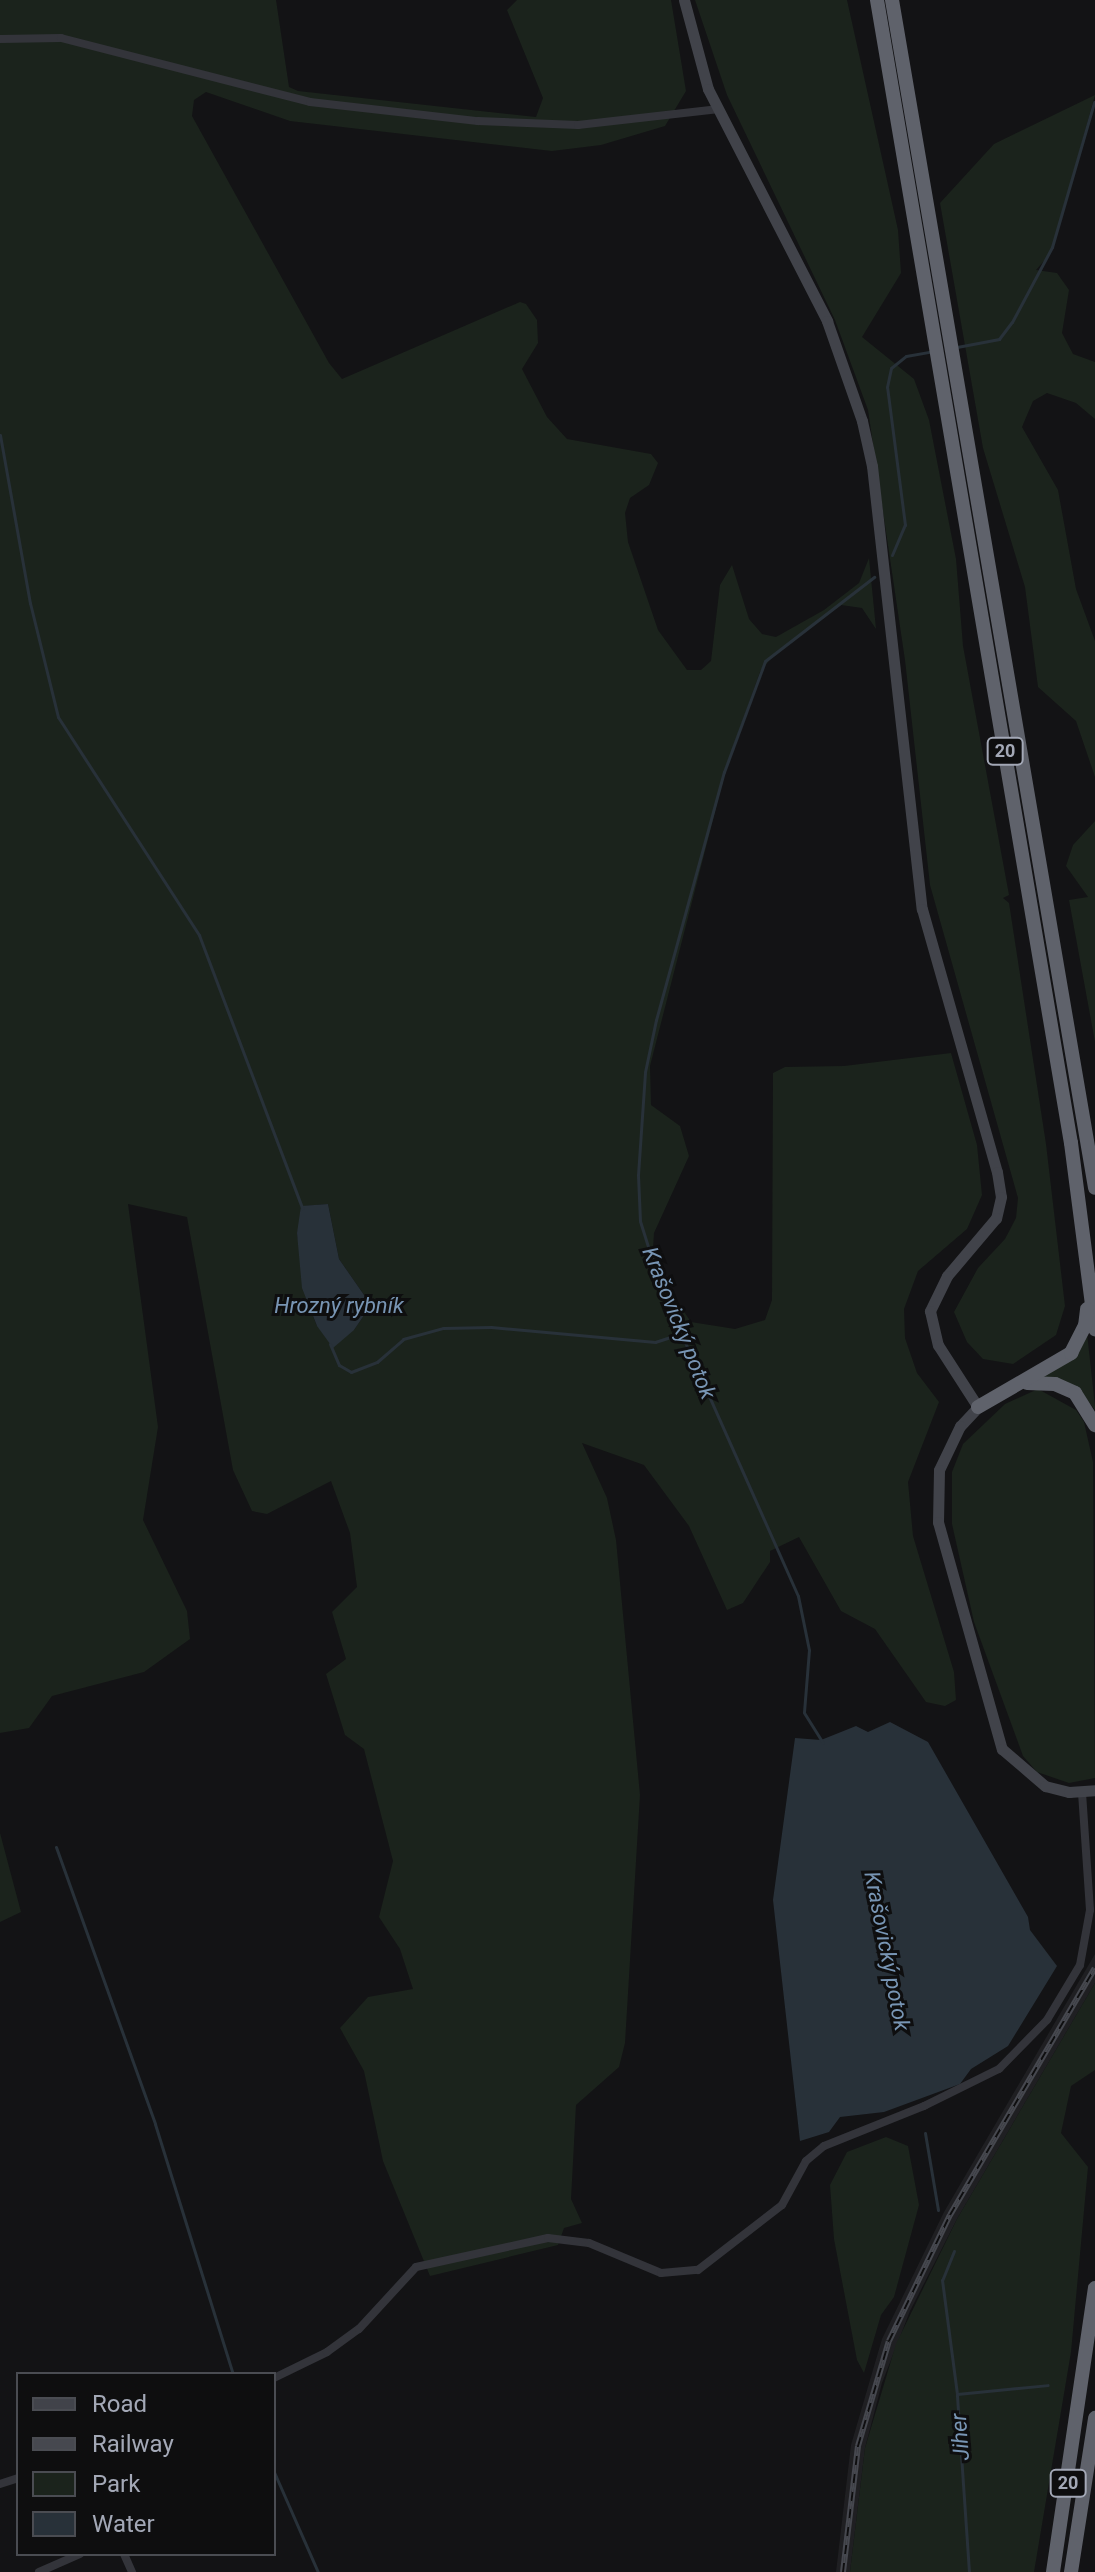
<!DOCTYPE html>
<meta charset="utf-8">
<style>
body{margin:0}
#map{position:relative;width:1095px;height:2572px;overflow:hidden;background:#131315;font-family:Roboto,sans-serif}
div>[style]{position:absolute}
.built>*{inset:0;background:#1f1f22}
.green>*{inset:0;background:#1b231c}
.water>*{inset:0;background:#283139}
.stream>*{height:3px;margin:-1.5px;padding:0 1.5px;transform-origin:1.5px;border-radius:1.5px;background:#283139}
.street>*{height:8px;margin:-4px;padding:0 4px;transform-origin:4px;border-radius:4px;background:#33343a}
.secondary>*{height:11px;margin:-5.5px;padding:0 5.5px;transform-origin:5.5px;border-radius:5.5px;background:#41434a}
.highway>*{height:14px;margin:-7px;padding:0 7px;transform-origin:7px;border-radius:7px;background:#5f626b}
.rail>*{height:6px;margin-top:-3px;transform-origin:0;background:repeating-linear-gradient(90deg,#0e0e0f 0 9px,#46484f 0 18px);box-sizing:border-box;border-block:2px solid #46484f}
span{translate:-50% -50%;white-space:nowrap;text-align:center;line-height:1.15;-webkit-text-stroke:6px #0e0e0f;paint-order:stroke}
.shield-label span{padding:2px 6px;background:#0e0e0f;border:2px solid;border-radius:6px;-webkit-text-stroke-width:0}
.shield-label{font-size:18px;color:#a3a8b6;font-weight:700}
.water-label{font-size:22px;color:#7895b4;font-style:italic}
.legend{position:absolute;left:16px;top:2372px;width:260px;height:184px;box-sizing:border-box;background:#0e0e0f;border:2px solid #4a4c52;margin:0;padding:10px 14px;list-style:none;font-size:24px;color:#a3a8b6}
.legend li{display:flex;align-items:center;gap:16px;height:40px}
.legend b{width:40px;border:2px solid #4a4c52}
</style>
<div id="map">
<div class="built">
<i style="clip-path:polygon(1095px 1954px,1095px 1983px,957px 2219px,910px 2311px,882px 2383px,865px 2448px,850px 2572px,836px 2572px,851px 2445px,882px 2339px,944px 2212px)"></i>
</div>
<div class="green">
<i style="clip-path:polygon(evenodd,0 0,276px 0,289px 87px,298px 91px,536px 117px,543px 98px,507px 10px,517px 0,671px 0,686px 91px,665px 126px,601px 145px,552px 151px,290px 121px,206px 92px,194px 100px,192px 116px,329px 363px,342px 379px,520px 302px,526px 304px,537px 320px,538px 343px,522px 369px,547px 417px,567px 439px,651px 454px,658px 463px,649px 485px,630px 498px,625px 513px,628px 542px,658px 630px,687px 670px,701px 670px,711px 661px,720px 585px,732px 565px,749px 619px,762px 634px,776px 637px,824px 610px,859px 583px,869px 558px,876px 629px,862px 608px,841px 605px,777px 651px,760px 672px,728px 761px,650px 1066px,651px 1105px,680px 1126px,689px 1156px,654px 1233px,653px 1249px,663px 1281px,691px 1322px,735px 1329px,765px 1320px,772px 1300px,773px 1073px,785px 1067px,844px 1066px,951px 1053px,977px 1145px,982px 1195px,967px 1229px,918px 1271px,904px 1309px,905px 1338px,917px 1373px,939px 1402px,908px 1482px,913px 1536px,954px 1672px,956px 1700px,945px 1706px,926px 1702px,875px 1629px,841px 1611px,799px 1537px,770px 1551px,770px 1562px,743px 1603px,727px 1610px,689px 1526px,644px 1465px,582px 1443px,607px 1498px,616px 1540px,640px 1795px,625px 2043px,619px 2067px,576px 2105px,571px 2199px,582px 2223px,564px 2228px,558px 2245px,430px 2276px,383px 2161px,364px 2071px,340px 2028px,368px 1997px,413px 1989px,400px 1949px,379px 1917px,393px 1861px,364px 1749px,345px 1735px,326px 1674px,346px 1659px,332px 1612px,357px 1587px,350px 1533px,331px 1481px,267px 1514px,252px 1511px,233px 1470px,187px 1217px,128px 1204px,158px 1427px,143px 1520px,187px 1611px,190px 1639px,144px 1672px,52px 1696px,29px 1728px,0 1733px,0 0,328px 1204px,339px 1259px,371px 1305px,354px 1330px,317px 1326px,307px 1302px,297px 1233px,305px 1206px,328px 1204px)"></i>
<i style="clip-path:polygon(695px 0,847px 0,898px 230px,901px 273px,862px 337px,914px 379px,929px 420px,956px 559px,963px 646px,1009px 895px,1003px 898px,1009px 903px,1046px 1144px,1065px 1306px,1056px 1335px,1013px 1364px,983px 1359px,967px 1342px,954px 1312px,978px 1268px,1005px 1239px,1016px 1218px,1018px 1198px,930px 885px,905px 660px,868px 410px,835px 320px,727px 95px)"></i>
<i style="clip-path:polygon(1095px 95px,1051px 253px,1036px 270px,1057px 273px,1069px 290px,1062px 333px,1073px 354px,1095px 362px,1095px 419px,1076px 403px,1047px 393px,1033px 401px,1022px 427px,1058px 490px,1076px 589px,1095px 641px,1095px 777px,1076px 721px,1038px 687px,1025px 587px,983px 448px,940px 203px,994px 144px)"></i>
<i style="clip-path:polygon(1095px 821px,1095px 1042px,1069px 900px,1088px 897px,1066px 866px,1073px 845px)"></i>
<i style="clip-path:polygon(1087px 1333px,1095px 1406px,1095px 1410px,1079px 1390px,1042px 1378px)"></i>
<i style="clip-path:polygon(1038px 1389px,1076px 1410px,1084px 1422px,1093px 1462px,1095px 1778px,1069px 1783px,1037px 1772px,1023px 1756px,974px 1622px,952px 1524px,952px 1472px,963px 1444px,1005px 1404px)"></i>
<i style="clip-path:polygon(0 1833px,21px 1912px,0 1922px)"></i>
<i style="clip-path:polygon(1095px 1983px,1095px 2070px,1071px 2086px,1061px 2133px,1088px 2167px,1071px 2352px,1034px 2572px,850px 2572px,865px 2448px,896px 2344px,957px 2219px)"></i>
<i style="clip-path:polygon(886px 2137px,908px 2146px,919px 2205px,894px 2297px,881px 2315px,864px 2373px,857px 2360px,834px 2239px,830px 2185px,847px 2152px)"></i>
</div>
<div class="water">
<i style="clip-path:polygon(328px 1204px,339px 1259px,371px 1305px,354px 1330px,333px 1348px,317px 1326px,302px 1288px,297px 1233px,301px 1206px)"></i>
<i style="clip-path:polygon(890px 1722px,928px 1742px,1028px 1917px,1030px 1930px,1057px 1966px,1008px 2046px,971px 2069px,960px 2084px,884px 2112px,840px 2117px,829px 2132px,800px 2141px,773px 1900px,795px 1738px,821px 1740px,856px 1726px,868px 1732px)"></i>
</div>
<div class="stream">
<i style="left:957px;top:347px;width:43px;rotate:-10.8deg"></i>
<i style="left:999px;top:339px;width:21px;rotate:-53deg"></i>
<i style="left:1012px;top:322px;width:85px;rotate:-61.9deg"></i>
<i style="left:1052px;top:247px;width:151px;rotate:-73.8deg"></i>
<i style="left:0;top:435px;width:171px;rotate:79.9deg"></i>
<i style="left:30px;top:603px;width:117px;rotate:76.2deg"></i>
<i style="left:58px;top:717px;width:260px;rotate:57.1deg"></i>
<i style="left:199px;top:935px;width:292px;rotate:69.3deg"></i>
<i style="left:892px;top:555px;width:33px;rotate:-67deg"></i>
<i style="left:905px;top:525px;width:139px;rotate:-97.4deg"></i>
<i style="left:887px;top:387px;width:19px;rotate:-78deg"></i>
<i style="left:891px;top:368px;width:19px;rotate:-39deg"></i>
<i style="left:906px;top:356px;width:28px;rotate:-10deg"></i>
<i style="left:330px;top:1344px;width:23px;rotate:67deg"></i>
<i style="left:339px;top:1365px;width:14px;rotate:30deg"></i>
<i style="left:351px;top:1372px;width:28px;rotate:-21deg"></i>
<i style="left:377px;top:1362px;width:35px;rotate:-41deg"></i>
<i style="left:403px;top:1339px;width:41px;rotate:-15.4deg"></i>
<i style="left:443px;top:1328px;width:48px;rotate:-1.2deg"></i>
<i style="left:491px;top:1327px;width:165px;rotate:5.2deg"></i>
<i style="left:655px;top:1342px;width:26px;rotate:-18deg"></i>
<i style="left:823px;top:1743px;width:36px;rotate:-122deg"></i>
<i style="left:804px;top:1712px;width:62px;rotate:-85.4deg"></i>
<i style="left:809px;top:1650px;width:55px;rotate:-101.5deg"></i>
<i style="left:798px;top:1596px;width:337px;rotate:-114deg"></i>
<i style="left:661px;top:1288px;width:70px;rotate:-107.4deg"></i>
<i style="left:640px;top:1221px;width:46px;rotate:-92.5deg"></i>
<i style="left:638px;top:1175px;width:103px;rotate:-86.1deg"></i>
<i style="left:645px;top:1072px;width:53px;rotate:-78.1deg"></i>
<i style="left:656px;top:1020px;width:257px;rotate:-74.7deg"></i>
<i style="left:724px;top:772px;width:118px;rotate:-69.7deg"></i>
<i style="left:765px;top:661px;width:138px;rotate:-37.6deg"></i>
<i style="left:56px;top:1847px;width:294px;rotate:70.3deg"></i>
<i style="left:155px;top:2124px;width:262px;rotate:72.7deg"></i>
<i style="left:925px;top:2133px;width:78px;rotate:80.4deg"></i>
<i style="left:954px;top:2251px;width:31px;rotate:112deg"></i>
<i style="left:942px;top:2280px;width:115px;rotate:82.5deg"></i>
<i style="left:274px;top:2472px;width:109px;rotate:66.3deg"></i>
<i style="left:969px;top:2572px;width:178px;rotate:-93.9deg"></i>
<i style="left:957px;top:2394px;width:91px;rotate:-5.6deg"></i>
</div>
<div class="street">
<i style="left:0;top:39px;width:61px;rotate:-0.9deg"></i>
<i style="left:61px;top:38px;width:257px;rotate:14.4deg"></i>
<i style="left:310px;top:102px;width:169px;rotate:6.5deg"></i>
<i style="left:478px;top:121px;width:100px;rotate:2.3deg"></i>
<i style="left:578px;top:125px;width:142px;rotate:-6.5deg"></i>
<i style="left:274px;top:2378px;width:59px;rotate:-26.1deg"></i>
<i style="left:327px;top:2352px;width:39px;rotate:-36deg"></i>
<i style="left:359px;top:2329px;width:84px;rotate:-47.4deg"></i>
<i style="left:416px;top:2267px;width:135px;rotate:-12.4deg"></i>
<i style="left:548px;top:2238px;width:41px;rotate:7deg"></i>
<i style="left:589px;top:2243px;width:78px;rotate:22.6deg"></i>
<i style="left:661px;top:2273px;width:37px;rotate:-5deg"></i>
<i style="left:698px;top:2270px;width:106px;rotate:-37.7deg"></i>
<i style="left:782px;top:2205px;width:50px;rotate:-61.4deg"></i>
<i style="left:806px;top:2161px;width:23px;rotate:-40deg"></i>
<i style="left:824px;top:2146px;width:108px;rotate:-21.8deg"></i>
<i style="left:924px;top:2106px;width:84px;rotate:-26.3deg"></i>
<i style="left:999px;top:2069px;width:69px;rotate:-45.6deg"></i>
<i style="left:1047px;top:2020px;width:64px;rotate:-59deg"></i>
<i style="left:1080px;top:1965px;width:56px;rotate:-79.7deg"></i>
<i style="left:1090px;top:1910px;width:118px;rotate:-93.9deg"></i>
<i style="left:0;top:2484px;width:19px;rotate:-18deg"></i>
<i style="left:124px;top:2554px;width:20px;rotate:66deg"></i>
<i style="left:39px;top:2572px;width:45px;rotate:-23.7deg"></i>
</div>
<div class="secondary">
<i style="left:684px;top:0;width:92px;rotate:74.9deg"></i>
<i style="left:708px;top:89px;width:261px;rotate:62.8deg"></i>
<i style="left:827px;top:321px;width:106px;rotate:70.7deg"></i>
<i style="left:862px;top:421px;width:46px;rotate:77.5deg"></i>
<i style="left:872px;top:466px;width:446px;rotate:83.6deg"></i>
<i style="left:922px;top:909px;width:273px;rotate:74.1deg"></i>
<i style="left:997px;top:1172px;width:25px;rotate:81deg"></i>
<i style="left:1001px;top:1197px;width:22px;rotate:103deg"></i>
<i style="left:996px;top:1218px;width:76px;rotate:130.2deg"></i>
<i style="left:947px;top:1276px;width:39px;rotate:116deg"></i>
<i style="left:930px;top:1311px;width:35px;rotate:77deg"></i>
<i style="left:938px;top:1345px;width:74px;rotate:57.2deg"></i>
<i style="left:978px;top:1407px;width:26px;rotate:133deg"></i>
<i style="left:960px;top:1426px;width:49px;rotate:115.5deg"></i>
<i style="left:939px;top:1470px;width:52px;rotate:91.1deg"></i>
<i style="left:938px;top:1522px;width:236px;rotate:74.3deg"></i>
<i style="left:1002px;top:1749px;width:57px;rotate:40.7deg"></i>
<i style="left:1045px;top:1786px;width:25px;rotate:14deg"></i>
<i style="left:1069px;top:1792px;width:26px;rotate:-4deg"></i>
</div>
<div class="highway">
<i style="left:877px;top:0;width:1159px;rotate:80.37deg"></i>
<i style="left:1071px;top:1143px;width:188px;rotate:82.6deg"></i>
<i style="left:892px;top:0;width:1205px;rotate:80.3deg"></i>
<i style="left:1027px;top:1383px;width:28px;rotate:2deg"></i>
<i style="left:1055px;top:1384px;width:22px;rotate:24deg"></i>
<i style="left:1075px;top:1393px;width:38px;rotate:58deg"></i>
<i style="left:978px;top:1407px;width:108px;rotate:-30.1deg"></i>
<i style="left:1071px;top:1353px;width:30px;rotate:-63deg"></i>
<i style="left:1085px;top:1326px;width:17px;rotate:-83deg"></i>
<i style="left:1053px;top:2572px;width:287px;rotate:-81.6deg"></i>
<i style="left:1071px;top:2572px;width:156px;rotate:-81.1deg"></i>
</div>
<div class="rail">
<i style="left:843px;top:2572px;width:127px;rotate:-83.2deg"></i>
<i style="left:858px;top:2446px;width:109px;rotate:-73.6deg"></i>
<i style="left:889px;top:2341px;width:140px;rotate:-64.2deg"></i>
<i style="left:950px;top:2215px;width:286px;rotate:-59.6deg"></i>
</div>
<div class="shield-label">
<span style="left:1005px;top:751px">20</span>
<span style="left:1068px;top:2483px">20</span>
</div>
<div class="water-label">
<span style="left:339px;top:1306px">Hrozný rybník</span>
<span style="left:679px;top:1323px;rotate:68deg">Krašovický potok</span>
<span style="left:887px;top:1951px;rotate:79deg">Krašovický potok</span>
<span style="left:960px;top:2437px;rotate:-94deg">Jiher</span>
</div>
<ul class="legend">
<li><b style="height:10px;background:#41434a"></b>Road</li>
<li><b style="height:10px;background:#46484f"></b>Railway</li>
<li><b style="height:22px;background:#1b231c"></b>Park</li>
<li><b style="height:22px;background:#283139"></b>Water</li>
</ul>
</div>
